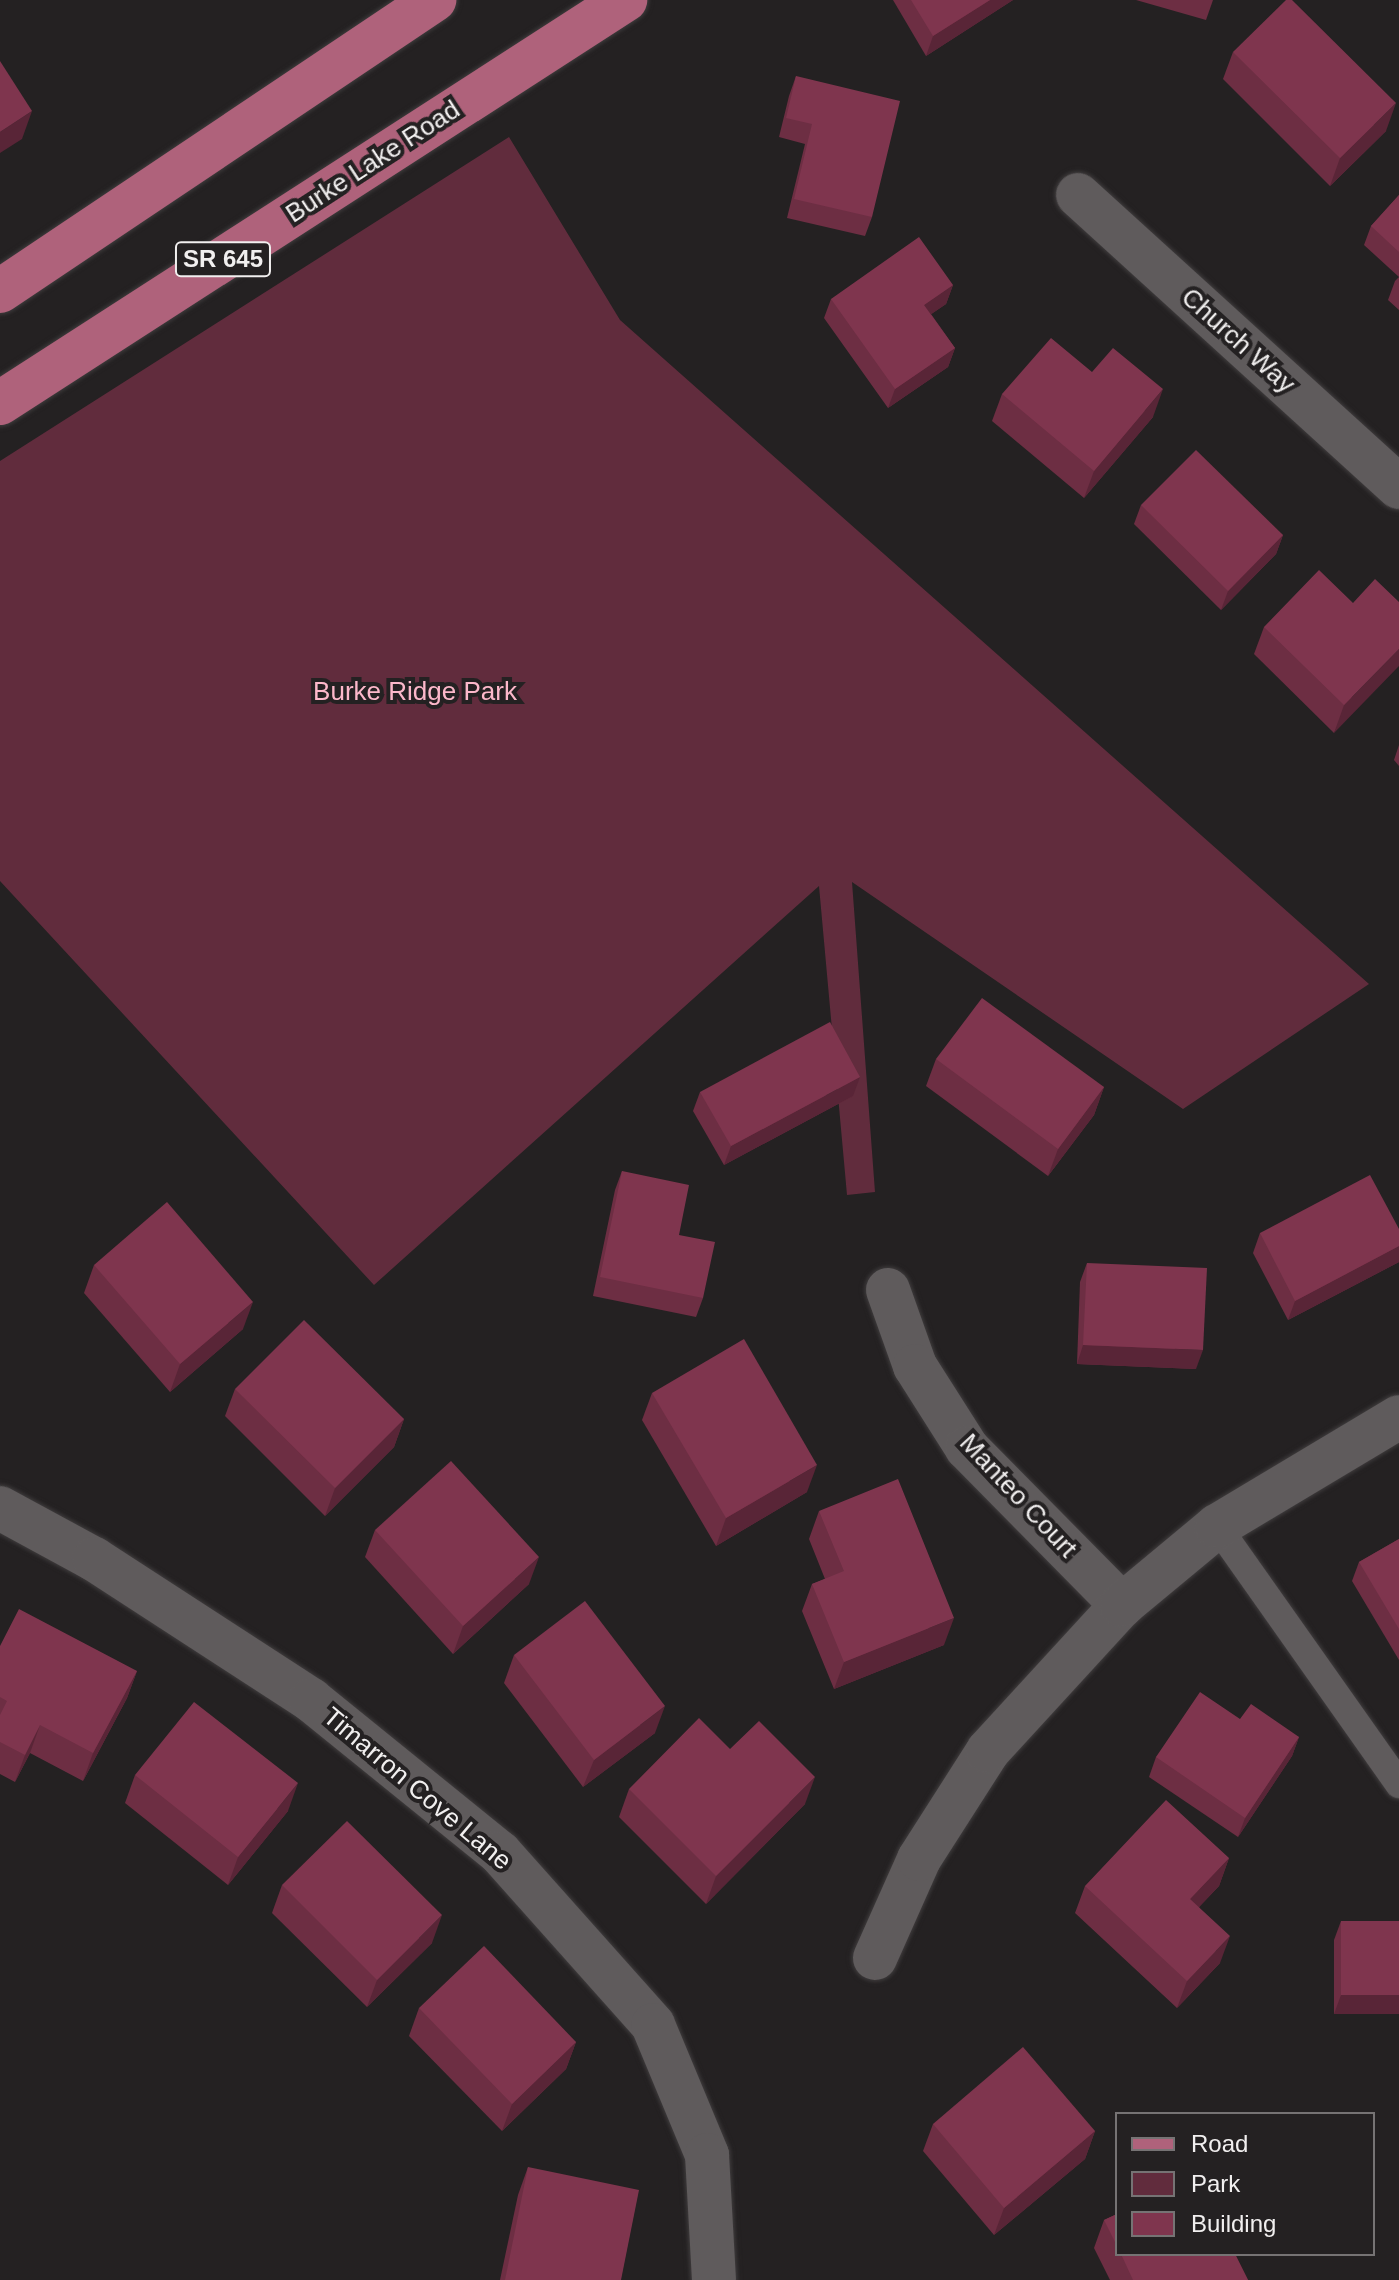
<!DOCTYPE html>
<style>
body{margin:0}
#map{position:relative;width:1399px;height:2280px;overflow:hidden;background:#242122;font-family:Helvetica,sans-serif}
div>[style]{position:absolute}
.green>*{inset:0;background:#612c3d}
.roads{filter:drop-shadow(0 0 2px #3f3c3d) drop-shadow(0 0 2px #3f3c3d)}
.service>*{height:28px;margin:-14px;padding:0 14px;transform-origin:14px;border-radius:14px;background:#5f5b5c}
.minor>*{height:44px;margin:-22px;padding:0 22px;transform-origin:22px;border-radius:22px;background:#5f5b5c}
.primary>*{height:44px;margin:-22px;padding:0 22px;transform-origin:22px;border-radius:22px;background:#af627b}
.wall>*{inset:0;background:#6d2e43}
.shaded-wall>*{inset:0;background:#592537}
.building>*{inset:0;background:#7f354e}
span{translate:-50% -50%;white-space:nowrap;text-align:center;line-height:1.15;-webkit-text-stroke:8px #242122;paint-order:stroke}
.shield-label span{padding:2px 6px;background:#242122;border:2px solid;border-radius:6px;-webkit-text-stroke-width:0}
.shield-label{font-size:24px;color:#f1efef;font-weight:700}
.street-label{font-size:26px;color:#f1efef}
.park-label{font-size:26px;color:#fcb8ca}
.legend{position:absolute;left:1115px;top:2112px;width:260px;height:144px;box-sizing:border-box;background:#242122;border:2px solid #767374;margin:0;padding:10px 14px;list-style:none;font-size:24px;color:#f1efef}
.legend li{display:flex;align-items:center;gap:16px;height:40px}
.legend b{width:40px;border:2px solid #767374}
</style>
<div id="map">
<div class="green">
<i style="clip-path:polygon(509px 137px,620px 320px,1369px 984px,1183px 1109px,852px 882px,875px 1192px,847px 1195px,819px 886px,374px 1285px,0 881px,0 461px)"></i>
</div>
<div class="roads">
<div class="service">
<i style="left:1217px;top:1526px;width:316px;rotate:54.8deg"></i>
</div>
<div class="minor">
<i style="left:1078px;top:195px;width:434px;rotate:42.3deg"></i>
<i style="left:888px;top:1290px;width:81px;rotate:70.4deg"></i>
<i style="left:915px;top:1366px;width:97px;rotate:57.6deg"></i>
<i style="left:967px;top:1448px;width:221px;rotate:45.4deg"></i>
<i style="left:0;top:1508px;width:107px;rotate:28.5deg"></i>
<i style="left:94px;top:1559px;width:259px;rotate:33deg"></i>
<i style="left:311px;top:1700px;width:243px;rotate:39deg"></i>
<i style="left:500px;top:1853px;width:230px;rotate:48.3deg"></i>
<i style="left:653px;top:2025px;width:141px;rotate:67.4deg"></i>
<i style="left:707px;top:2155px;width:125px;rotate:86.8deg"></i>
<i style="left:875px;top:1958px;width:108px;rotate:-66deg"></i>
<i style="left:919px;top:1859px;width:128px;rotate:-57.4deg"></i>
<i style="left:988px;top:1751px;width:198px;rotate:-47.5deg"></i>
<i style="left:1122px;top:1605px;width:124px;rotate:-39.7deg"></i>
<i style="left:1217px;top:1526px;width:212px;rotate:-30.9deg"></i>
</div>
<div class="primary">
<i style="left:0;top:291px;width:523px;rotate:-33.84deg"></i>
<i style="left:0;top:403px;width:744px;rotate:-32.81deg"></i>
</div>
</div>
<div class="wall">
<i style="clip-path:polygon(893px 0,1013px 0,926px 56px)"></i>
<i style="clip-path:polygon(1136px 0,1213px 0,1206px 20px)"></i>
<i style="clip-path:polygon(1233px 52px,1386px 131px,1330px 186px,1223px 79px)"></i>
<i style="clip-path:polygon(796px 76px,872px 217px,865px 236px,787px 218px,805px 144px,779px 137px,789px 96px)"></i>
<i style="clip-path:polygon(1399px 195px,1399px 310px,1388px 300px,1395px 281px,1399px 277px,1364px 245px,1371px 226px)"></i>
<i style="clip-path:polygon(953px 285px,946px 304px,931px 314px,955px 348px,948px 367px,888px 408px,824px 318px,831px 299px)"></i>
<i style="clip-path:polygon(1092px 372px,1153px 417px,1084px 498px,992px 421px,1002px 394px)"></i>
<i style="clip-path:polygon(1141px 505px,1283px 535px,1276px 554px,1221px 610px,1134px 524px)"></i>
<i style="clip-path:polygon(1399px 602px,1334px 733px,1254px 654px,1264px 627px,1353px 603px)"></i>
<i style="clip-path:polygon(1399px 745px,1399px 766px,1394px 760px)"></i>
<i style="clip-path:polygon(936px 1059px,1104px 1087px,1094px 1115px,1048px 1176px,926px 1086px)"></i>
<i style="clip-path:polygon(700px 1092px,853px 1096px,724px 1165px,693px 1111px)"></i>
<i style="clip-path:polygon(622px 1171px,679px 1235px,703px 1298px,696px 1317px,593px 1296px,615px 1190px)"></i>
<i style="clip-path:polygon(1399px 1229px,1399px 1262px,1288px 1320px,1253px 1253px,1260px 1233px)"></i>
<i style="clip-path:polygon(1087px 1263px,1196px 1369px,1077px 1364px,1080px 1282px)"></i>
<i style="clip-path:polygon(94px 1265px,243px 1329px,170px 1392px,84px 1293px)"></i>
<i style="clip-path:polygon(235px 1389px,404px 1419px,394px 1447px,325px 1516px,225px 1416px)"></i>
<i style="clip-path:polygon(652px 1393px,807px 1492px,716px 1546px,642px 1420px)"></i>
<i style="clip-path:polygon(819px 1511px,944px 1645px,834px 1689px,802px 1611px,812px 1584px,825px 1579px,809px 1539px)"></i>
<i style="clip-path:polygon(375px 1530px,529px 1584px,453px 1654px,365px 1557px)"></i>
<i style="clip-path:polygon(1399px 1539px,1399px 1660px,1352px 1581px,1359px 1562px)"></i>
<i style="clip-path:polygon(0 1646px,137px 1671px,127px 1698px,83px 1781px,30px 1753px,15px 1782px,0 1774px)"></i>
<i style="clip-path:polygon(514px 1655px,655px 1733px,583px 1787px,504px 1683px)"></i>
<i style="clip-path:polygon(1240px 1719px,1299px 1737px,1292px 1756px,1238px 1837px,1149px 1777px,1156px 1757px)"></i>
<i style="clip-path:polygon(135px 1775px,288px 1811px,228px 1885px,125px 1803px)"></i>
<i style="clip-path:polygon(629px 1789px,805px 1804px,706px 1904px,619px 1817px)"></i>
<i style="clip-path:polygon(1229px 1858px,1219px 1886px,1199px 1907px,1220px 1963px,1177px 2008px,1075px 1913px,1085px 1886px)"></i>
<i style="clip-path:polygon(282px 1885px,432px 1943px,367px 2007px,272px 1913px)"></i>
<i style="clip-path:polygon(1341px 1921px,1399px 2014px,1334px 2014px,1334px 1940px)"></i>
<i style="clip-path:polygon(419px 2008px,576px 2042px,566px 2069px,502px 2131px,409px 2036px)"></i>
<i style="clip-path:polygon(933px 2124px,1095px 2131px,1085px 2159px,994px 2235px,923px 2151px)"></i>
<i style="clip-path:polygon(528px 2167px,621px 2280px,500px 2280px,518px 2195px)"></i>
<i style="clip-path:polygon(1117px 2214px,1117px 2254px,1235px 2254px,1248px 2280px,1110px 2280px,1094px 2248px,1104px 2220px)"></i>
</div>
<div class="shaded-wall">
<i style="clip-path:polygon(990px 0,1013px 0,926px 56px,933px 36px)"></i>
<i style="clip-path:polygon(1396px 103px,1386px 131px,1330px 186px,1340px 158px)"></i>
<i style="clip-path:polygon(32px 111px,22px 139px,0 153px,0 132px)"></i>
<i style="clip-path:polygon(953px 285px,946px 304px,917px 324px,924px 305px)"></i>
<i style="clip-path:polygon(955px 348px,948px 367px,888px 408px,895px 389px)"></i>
<i style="clip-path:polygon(1163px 389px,1153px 417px,1084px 498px,1094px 471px)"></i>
<i style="clip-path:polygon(1283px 535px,1276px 554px,1221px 610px,1228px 591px)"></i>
<i style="clip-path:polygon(1399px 649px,1399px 666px,1334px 733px,1344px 705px)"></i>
<i style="clip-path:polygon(860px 1077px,853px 1096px,724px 1165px,731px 1146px)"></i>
<i style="clip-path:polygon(1104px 1087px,1094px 1115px,1048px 1176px,1058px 1149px)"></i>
<i style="clip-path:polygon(1399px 1246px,1399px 1262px,1288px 1320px,1295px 1301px)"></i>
<i style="clip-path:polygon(253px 1302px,243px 1329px,170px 1392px,180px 1364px)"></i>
<i style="clip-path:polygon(1083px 1345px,1203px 1350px,1196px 1369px,1077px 1364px)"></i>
<i style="clip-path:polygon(404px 1419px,394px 1447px,325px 1516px,335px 1488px)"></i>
<i style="clip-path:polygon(817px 1465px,807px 1492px,716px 1546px,726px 1518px)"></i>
<i style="clip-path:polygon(539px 1557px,529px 1584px,453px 1654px,463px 1626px)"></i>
<i style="clip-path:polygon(954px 1618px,944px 1645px,834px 1689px,844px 1662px)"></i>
<i style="clip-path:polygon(137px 1671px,127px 1698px,83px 1781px,93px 1753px)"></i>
<i style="clip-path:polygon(665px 1706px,655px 1733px,583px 1787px,594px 1760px)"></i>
<i style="clip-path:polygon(40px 1725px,30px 1753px,15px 1782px,25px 1755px)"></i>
<i style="clip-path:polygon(1299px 1737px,1292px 1756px,1238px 1837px,1245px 1818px)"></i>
<i style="clip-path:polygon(815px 1777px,805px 1804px,706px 1904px,716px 1876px)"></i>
<i style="clip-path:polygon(298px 1783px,288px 1811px,228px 1885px,238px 1857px)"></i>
<i style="clip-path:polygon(1229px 1858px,1219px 1886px,1180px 1927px,1190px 1899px)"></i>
<i style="clip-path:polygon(442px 1915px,432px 1943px,367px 2007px,377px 1980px)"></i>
<i style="clip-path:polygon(1230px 1936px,1220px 1963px,1177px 2008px,1187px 1981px)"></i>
<i style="clip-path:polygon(1341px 1995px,1399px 1995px,1399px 2014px,1334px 2014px)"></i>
<i style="clip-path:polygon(576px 2042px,566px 2069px,502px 2131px,512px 2104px)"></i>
<i style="clip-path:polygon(1095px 2131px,1085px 2159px,994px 2235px,1004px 2208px)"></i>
</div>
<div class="building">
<i style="clip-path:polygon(911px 0,990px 0,933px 36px)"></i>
<i style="clip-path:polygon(1286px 0,1292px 0,1396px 103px,1340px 158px,1233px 52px)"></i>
<i style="clip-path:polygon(0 61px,32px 111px,0 132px)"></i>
<i style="clip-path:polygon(796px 76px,900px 101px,872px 217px,794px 199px,812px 124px,786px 118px)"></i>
<i style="clip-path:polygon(1399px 195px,1399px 252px,1371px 226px)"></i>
<i style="clip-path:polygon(919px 237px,953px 285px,924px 305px,955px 348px,895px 389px,831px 299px)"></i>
<i style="clip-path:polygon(1051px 338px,1092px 372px,1113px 348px,1163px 389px,1094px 471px,1002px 394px)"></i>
<i style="clip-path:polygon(1196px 450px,1283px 535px,1228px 591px,1141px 505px)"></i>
<i style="clip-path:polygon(1319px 570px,1353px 603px,1375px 579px,1399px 602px,1399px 649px,1344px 705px,1264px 627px)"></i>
<i style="clip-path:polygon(982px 998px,1104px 1087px,1058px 1149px,936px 1059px)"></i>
<i style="clip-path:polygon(830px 1022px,860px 1077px,731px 1146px,700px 1092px)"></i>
<i style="clip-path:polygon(622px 1171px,689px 1185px,679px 1235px,715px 1242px,703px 1298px,600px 1277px)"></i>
<i style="clip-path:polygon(1370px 1175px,1399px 1229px,1399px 1246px,1295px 1301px,1260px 1233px)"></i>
<i style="clip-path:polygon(167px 1202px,253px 1302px,180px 1364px,94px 1265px)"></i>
<i style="clip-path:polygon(1087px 1263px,1207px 1268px,1203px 1350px,1083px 1345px)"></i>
<i style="clip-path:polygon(304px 1320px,404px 1419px,335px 1488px,235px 1389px)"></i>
<i style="clip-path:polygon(744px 1339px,817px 1465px,726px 1518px,652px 1393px)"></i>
<i style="clip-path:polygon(451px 1461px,539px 1557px,463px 1626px,375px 1530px)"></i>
<i style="clip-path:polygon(898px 1479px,954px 1618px,844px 1662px,812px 1584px,844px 1571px,819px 1511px)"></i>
<i style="clip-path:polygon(1399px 1539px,1399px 1629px,1359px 1562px)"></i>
<i style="clip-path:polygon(585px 1601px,665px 1706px,594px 1760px,514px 1655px)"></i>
<i style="clip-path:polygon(19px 1609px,137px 1671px,93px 1753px,40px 1725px,25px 1755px,0 1742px,0 1715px,7px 1701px,0 1697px,0 1646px)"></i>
<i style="clip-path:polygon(1200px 1692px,1240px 1719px,1251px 1704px,1299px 1737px,1245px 1818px,1156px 1757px)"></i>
<i style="clip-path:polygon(194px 1702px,298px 1783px,238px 1857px,135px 1775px)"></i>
<i style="clip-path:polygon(699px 1718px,730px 1749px,759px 1721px,815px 1777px,716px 1876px,629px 1789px)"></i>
<i style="clip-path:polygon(1166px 1800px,1229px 1858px,1190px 1899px,1230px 1936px,1187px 1981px,1085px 1886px)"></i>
<i style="clip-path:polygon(347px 1821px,442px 1915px,377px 1980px,282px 1885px)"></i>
<i style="clip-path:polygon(1341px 1921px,1399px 1921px,1399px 1995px,1341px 1995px)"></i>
<i style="clip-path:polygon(484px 1946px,576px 2042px,512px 2104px,419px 2008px)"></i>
<i style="clip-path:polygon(1023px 2047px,1095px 2131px,1004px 2208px,933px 2124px)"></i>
<i style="clip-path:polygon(528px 2167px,639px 2190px,621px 2280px,505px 2280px)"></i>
<i style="clip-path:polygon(1117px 2214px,1117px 2246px,1104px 2220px)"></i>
<i style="clip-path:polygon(1121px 2254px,1235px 2254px,1248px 2280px,1133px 2280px)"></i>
</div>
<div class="shield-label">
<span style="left:223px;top:259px">SR 645</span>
</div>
<div class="street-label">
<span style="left:373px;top:162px;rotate:-33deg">Burke Lake Road</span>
<span style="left:1238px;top:341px;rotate:42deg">Church Way</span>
<span style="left:1018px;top:1496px;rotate:47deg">Manteo Court</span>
<span style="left:417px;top:1789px;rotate:40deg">Timarron Cove Lane</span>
</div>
<div class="park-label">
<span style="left:415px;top:692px">Burke Ridge Park</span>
</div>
<ul class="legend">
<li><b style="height:10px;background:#af627b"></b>Road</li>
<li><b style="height:22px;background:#612c3d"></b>Park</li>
<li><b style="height:22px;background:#7f354e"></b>Building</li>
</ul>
</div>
